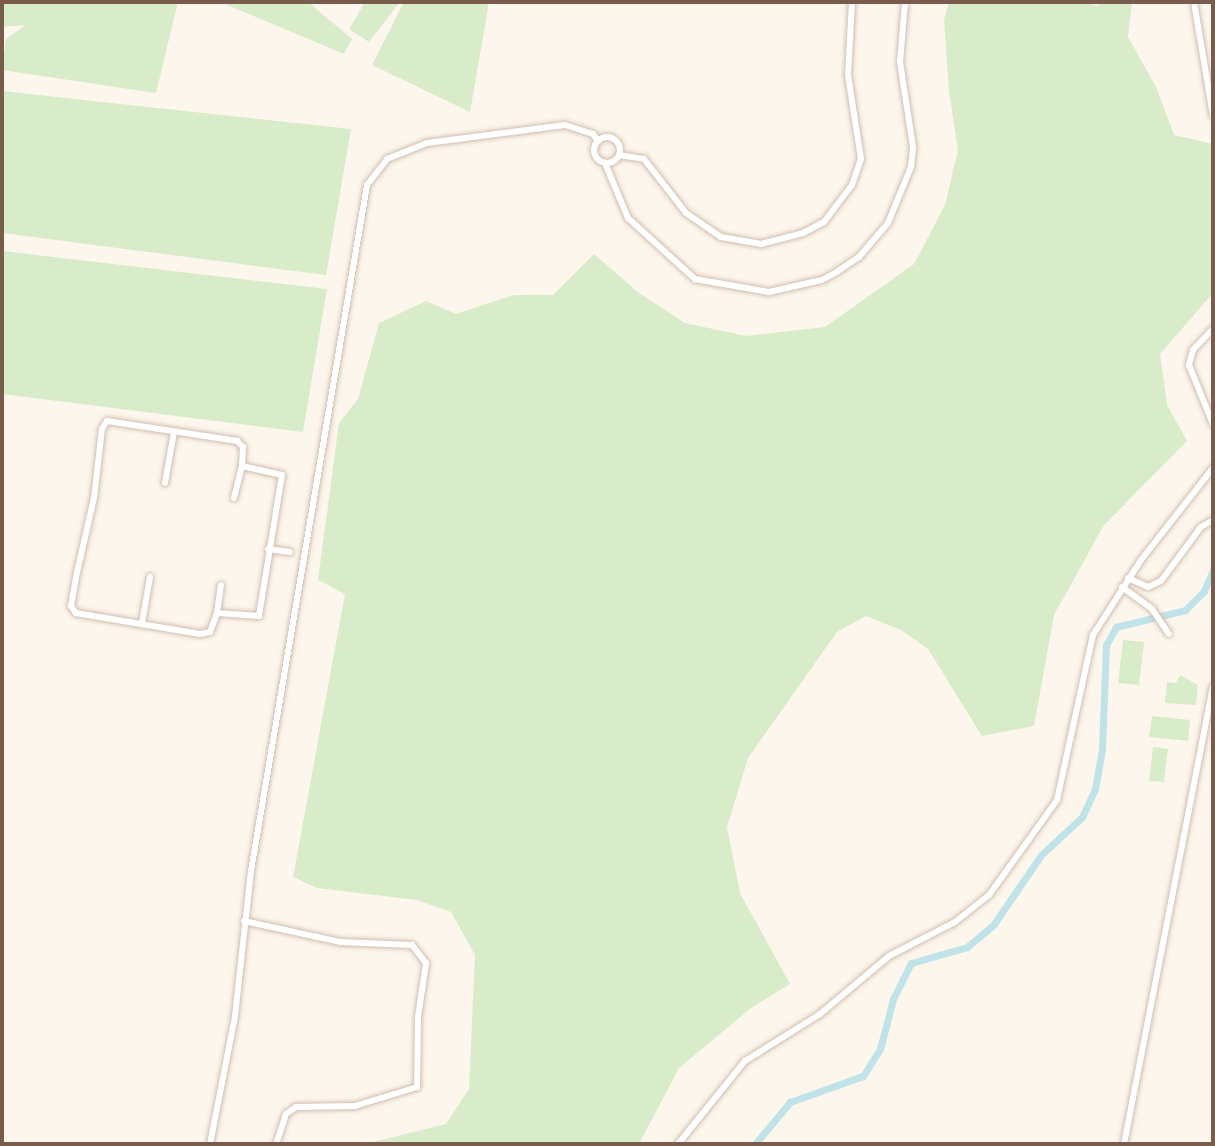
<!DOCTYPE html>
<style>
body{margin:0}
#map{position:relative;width:1215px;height:1146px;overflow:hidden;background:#fdf6ec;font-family:Ubuntu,sans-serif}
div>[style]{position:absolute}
.green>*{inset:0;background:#d8ecc9}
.canal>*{height:7px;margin:-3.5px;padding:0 3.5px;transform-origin:3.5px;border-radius:3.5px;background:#bfe3e8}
.roads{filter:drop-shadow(0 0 2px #d1beb0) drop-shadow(0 0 2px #d1beb0)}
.street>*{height:6px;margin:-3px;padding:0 3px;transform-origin:3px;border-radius:3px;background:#fff}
.street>.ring{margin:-3px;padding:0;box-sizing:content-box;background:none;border:6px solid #fff;border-radius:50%}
span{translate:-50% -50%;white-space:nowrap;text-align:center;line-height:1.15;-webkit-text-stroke:5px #fffaf3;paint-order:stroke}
.frame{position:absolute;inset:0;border:4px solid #7a5c4d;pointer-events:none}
</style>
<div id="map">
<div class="green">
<i style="clip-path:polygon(2px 2px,178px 2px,156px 93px,2px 70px,6px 39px,26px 25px,2px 27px)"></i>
<i style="clip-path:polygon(220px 2px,308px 2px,352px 39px,344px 54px)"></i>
<i style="clip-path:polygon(365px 2px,400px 2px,369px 42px,349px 29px)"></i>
<i style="clip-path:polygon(404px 2px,489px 2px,470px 112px,372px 65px)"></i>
<i style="clip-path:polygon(949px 2px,1086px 2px,1097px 6px,1103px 2px,1132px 2px,1128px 37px,1156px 87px,1174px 135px,1213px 144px,1213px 293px,1160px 354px,1167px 405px,1187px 441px,1104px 525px,1054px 615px,1034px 726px,982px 736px,928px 649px,901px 630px,866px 616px,837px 632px,748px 758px,727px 827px,740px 893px,790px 984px,751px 1008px,679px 1068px,639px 1144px,365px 1144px,446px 1124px,469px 1089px,475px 955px,451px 912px,417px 900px,317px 888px,293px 877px,345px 594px,318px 580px,339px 423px,358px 399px,379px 323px,426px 301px,456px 314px,514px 295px,553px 295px,594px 254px,639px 293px,685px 323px,746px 336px,825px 327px,914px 264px,945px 205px,958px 150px,949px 91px,944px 20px)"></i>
<i style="clip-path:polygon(2px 91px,351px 129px,326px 275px,2px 233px)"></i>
<i style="clip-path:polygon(2px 251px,327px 289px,303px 432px,2px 394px)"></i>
<i style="clip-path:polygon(1123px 640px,1144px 642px,1139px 685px,1118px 683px)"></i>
<i style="clip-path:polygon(1180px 675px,1198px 685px,1196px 705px,1165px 703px,1167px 682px,1176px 683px)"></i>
<i style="clip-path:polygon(1152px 716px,1190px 720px,1188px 741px,1149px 737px)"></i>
<i style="clip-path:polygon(1153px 747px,1168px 749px,1164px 782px,1149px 781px)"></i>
</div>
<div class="canal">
<i style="left:755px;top:1144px;width:55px;rotate:-50.2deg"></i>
<i style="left:790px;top:1102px;width:77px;rotate:-19.6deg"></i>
<i style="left:863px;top:1076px;width:32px;rotate:-58deg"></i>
<i style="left:880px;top:1049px;width:52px;rotate:-75.4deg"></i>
<i style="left:893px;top:999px;width:40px;rotate:-63.4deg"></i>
<i style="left:911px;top:963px;width:58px;rotate:-15.9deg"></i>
<i style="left:967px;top:947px;width:35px;rotate:-40deg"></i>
<i style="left:994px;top:924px;width:83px;rotate:-55.7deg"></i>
<i style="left:1041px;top:855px;width:56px;rotate:-42.8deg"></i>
<i style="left:1082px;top:817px;width:31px;rotate:-65deg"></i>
<i style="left:1095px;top:789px;width:41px;rotate:-80.1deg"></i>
<i style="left:1102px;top:749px;width:104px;rotate:-87.8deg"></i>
<i style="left:1106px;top:645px;width:21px;rotate:-61deg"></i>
<i style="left:1116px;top:627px;width:71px;rotate:-13.8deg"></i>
<i style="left:1185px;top:610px;width:27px;rotate:-45deg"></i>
<i style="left:1204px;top:591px;width:23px;rotate:-67deg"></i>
</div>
<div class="roads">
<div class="street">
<i style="left:1194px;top:2px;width:115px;rotate:80.5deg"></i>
<i class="ring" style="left:594px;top:137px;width:20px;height:20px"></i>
<i style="left:619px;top:155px;width:25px;rotate:9deg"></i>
<i style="left:644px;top:159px;width:68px;rotate:52.1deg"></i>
<i style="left:686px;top:213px;width:42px;rotate:34.4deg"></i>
<i style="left:721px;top:237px;width:41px;rotate:9.9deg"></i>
<i style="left:761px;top:244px;width:43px;rotate:-14.7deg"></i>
<i style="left:803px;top:233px;width:24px;rotate:-28deg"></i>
<i style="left:824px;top:222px;width:46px;rotate:-52.9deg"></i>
<i style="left:852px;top:185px;width:28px;rotate:-71deg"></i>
<i style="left:861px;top:159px;width:85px;rotate:-98.8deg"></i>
<i style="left:848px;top:75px;width:73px;rotate:-86.9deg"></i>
<i style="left:605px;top:163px;width:60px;rotate:67.3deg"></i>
<i style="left:628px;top:218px;width:91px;rotate:42.3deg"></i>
<i style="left:695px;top:279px;width:75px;rotate:10deg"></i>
<i style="left:769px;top:292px;width:54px;rotate:-12.8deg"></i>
<i style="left:822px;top:280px;width:18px;rotate:-29deg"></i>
<i style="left:838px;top:271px;width:25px;rotate:-34deg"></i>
<i style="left:859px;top:257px;width:45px;rotate:-49.5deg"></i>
<i style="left:888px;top:223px;width:61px;rotate:-67.7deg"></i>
<i style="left:911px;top:167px;width:20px;rotate:-84deg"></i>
<i style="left:913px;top:147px;width:86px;rotate:-98.7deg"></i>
<i style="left:900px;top:62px;width:60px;rotate:-85.2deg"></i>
<i style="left:1213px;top:329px;width:29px;rotate:134deg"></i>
<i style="left:1193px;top:350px;width:16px;rotate:105deg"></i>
<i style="left:1189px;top:365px;width:64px;rotate:67.9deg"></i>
<i style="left:107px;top:421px;width:132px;rotate:8.7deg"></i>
<i style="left:237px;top:441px;width:8px;rotate:45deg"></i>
<i style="left:243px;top:447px;width:19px;rotate:93deg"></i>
<i style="left:242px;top:466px;width:41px;rotate:12.7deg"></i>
<i style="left:282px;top:475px;width:143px;rotate:99.3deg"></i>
<i style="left:259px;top:616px;width:42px;rotate:-175.9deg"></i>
<i style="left:217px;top:613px;width:20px;rotate:110deg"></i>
<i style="left:210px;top:632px;width:10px;rotate:169deg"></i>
<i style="left:200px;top:634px;width:126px;rotate:-170.4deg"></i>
<i style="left:76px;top:613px;width:9px;rotate:-126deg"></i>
<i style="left:71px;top:606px;width:29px;rotate:-80deg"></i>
<i style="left:76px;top:577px;width:81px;rotate:-77.2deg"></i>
<i style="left:94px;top:498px;width:69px;rotate:-83.4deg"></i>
<i style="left:102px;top:429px;width:9px;rotate:-58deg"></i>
<i style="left:165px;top:483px;width:52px;rotate:-80deg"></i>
<i style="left:234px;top:498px;width:33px;rotate:-76deg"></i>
<i style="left:268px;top:549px;width:22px;rotate:8deg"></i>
<i style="left:1128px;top:578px;width:22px;rotate:24deg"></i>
<i style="left:1148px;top:587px;width:14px;rotate:-25deg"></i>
<i style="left:1161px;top:581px;width:67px;rotate:-53.5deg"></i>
<i style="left:1201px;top:527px;width:14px;rotate:-30deg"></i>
<i style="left:1122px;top:587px;width:37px;rotate:36deg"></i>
<i style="left:1152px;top:609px;width:30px;rotate:56deg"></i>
<i style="left:217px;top:613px;width:28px;rotate:-82deg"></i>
<i style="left:142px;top:623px;width:47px;rotate:-80.1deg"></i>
<i style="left:244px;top:921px;width:98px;rotate:12.3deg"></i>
<i style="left:340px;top:942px;width:72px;rotate:2.4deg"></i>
<i style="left:412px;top:945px;width:23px;rotate:52deg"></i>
<i style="left:426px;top:963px;width:55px;rotate:98.4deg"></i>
<i style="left:418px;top:1017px;width:70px;rotate:90.8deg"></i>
<i style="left:417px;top:1087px;width:65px;rotate:163deg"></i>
<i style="left:355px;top:1106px;width:59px;rotate:179deg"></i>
<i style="left:296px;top:1107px;width:12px;rotate:145deg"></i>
<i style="left:286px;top:1114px;width:32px;rotate:108deg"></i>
<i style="left:210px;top:1144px;width:130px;rotate:-78.9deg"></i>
<i style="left:235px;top:1016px;width:146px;rotate:-83.7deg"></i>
<i style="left:251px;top:871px;width:696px;rotate:-80.4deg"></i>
<i style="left:367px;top:185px;width:33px;rotate:-52deg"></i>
<i style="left:387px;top:159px;width:43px;rotate:-21.8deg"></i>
<i style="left:427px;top:143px;width:139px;rotate:-7.4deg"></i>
<i style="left:565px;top:125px;width:29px;rotate:18deg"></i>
<i style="left:593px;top:134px;width:9px;rotate:54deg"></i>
<i style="left:678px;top:1144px;width:107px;rotate:-51.1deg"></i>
<i style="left:745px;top:1061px;width:89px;rotate:-32.1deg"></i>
<i style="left:820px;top:1014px;width:90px;rotate:-40deg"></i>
<i style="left:889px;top:956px;width:74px;rotate:-27.3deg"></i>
<i style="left:955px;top:922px;width:43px;rotate:-38.5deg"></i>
<i style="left:989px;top:895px;width:117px;rotate:-54.4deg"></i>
<i style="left:1057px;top:800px;width:169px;rotate:-77.7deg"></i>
<i style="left:1093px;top:635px;width:89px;rotate:-57.4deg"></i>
<i style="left:1141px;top:560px;width:117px;rotate:-52deg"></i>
<i style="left:1124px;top:1144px;width:466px;rotate:-79deg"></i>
</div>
</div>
<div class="frame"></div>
</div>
